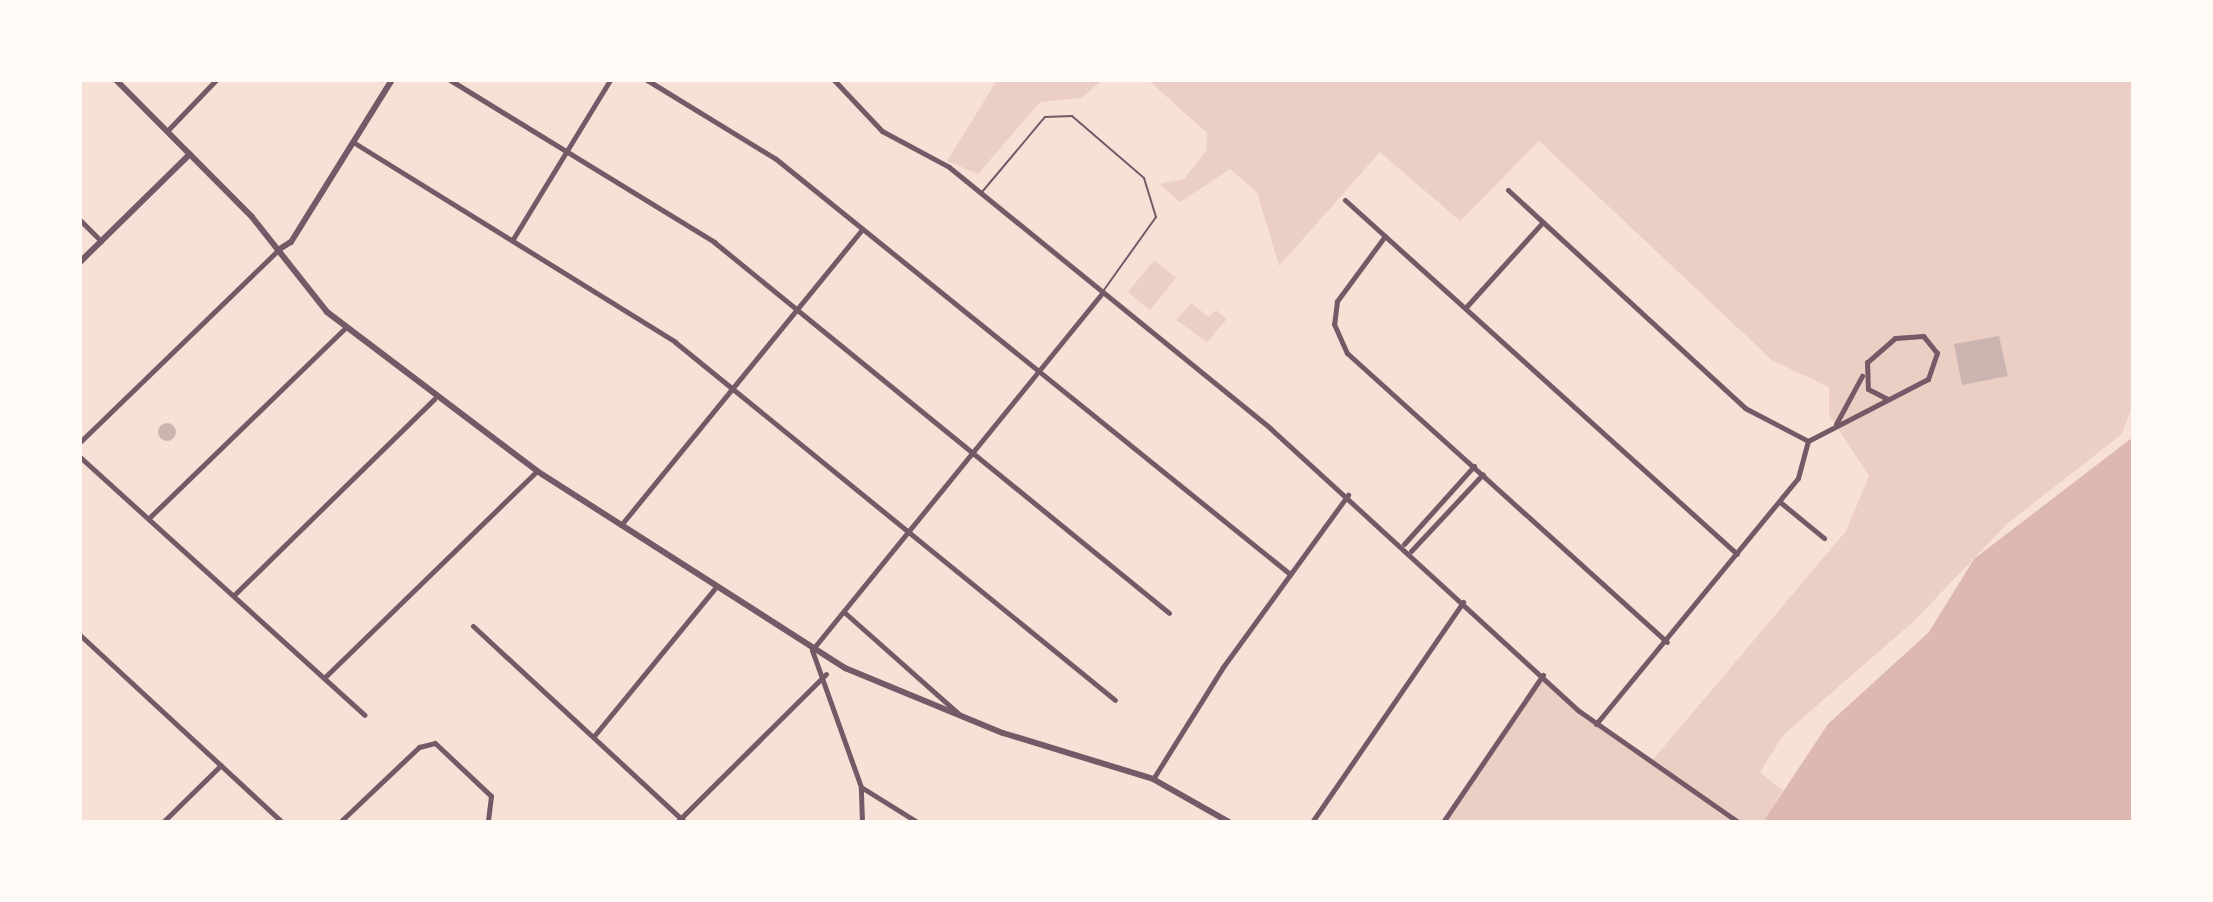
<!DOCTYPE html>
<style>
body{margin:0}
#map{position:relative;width:2213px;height:902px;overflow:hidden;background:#f7e1d7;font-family:"PT Sans Narrow",sans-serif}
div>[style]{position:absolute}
.green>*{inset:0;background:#ebcfc5}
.water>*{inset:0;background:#dcb8b0}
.building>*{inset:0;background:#ccb4b1}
.round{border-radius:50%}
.service>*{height:2px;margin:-1px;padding:0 1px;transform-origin:1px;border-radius:1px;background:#755966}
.minor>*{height:5px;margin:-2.5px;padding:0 2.5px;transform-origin:2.5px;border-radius:2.5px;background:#755966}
.tertiary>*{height:6px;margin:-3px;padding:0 3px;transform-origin:3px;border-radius:3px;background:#755966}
span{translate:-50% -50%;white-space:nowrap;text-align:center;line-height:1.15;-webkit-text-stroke:8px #fffaf5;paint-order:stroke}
.frame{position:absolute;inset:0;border:82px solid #fffaf5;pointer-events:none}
</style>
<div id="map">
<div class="green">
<i style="clip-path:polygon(997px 80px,1103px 80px,1081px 98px,1040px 102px,978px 174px,947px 161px)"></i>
<i style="clip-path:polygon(1148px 80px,2133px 80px,2133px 404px,2122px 434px,2008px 523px,1913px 622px,1784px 734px,1760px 772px,1783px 791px,1763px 822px,1444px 822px,1543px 677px,1579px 713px,1651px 762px,1846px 531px,1869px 476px,1829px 415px,1829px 387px,1773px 361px,1539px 141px,1460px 221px,1380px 152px,1279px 266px,1257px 192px,1230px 169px,1180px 202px,1159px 184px,1184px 179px,1206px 151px,1207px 133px)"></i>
<i style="clip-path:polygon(1154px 260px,1176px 278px,1150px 310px,1128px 292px)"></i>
<i style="clip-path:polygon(1191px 303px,1209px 317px,1216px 310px,1227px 319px,1207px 342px,1176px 320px)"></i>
</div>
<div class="water">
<i style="clip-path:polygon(2133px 437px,2133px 822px,1763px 822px,1828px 724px,1929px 632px,1974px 559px)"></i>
</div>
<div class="building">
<i style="clip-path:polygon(1999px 336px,2008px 376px,1962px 385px,1954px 344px)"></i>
<i class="round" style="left:158px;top:423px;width:18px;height:18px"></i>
</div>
<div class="service">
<i style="left:982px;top:192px;width:98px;rotate:-50deg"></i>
<i style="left:1045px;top:117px;width:27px;rotate:-2deg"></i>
<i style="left:1072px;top:116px;width:95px;rotate:40.7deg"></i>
<i style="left:1144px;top:178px;width:41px;rotate:72.9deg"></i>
<i style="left:1156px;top:217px;width:90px;rotate:125.5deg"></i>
</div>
<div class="minor">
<i style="left:450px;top:80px;width:310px;rotate:31.5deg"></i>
<i style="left:714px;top:242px;width:587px;rotate:39.19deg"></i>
<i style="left:647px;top:80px;width:151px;rotate:31.5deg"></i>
<i style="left:776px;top:159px;width:661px;rotate:38.92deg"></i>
<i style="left:834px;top:80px;width:70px;rotate:46.7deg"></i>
<i style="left:882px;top:131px;width:76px;rotate:28.2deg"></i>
<i style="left:949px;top:167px;width:414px;rotate:39.1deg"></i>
<i style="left:1270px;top:428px;width:419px;rotate:42.5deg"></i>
<i style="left:1579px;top:711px;width:194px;rotate:34.9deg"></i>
<i style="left:167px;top:131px;width:71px;rotate:-46.1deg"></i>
<i style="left:353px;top:142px;width:379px;rotate:31.8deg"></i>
<i style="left:675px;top:342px;width:567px;rotate:39.13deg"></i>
<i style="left:1508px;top:190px;width:322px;rotate:42.6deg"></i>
<i style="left:1745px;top:408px;width:71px;rotate:27.6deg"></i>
<i style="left:1345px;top:200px;width:528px;rotate:42.08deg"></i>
<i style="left:80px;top:220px;width:30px;rotate:45deg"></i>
<i style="left:1385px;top:236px;width:81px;rotate:126.4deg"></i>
<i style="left:1337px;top:301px;width:23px;rotate:97deg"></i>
<i style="left:1334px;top:324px;width:32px;rotate:66deg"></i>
<i style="left:1347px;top:353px;width:431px;rotate:42.1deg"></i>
<i style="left:513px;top:239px;width:186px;rotate:-58.6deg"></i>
<i style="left:1467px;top:306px;width:113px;rotate:-47.9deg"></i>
<i style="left:1836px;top:424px;width:55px;rotate:-61.6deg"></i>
<i style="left:1808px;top:441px;width:135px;rotate:-27.3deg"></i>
<i style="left:1928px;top:379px;width:28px;rotate:-71deg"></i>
<i style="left:1937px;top:353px;width:22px;rotate:-129deg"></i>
<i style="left:1923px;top:336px;width:28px;rotate:176deg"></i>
<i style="left:1895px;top:338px;width:37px;rotate:139deg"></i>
<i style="left:1867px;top:362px;width:27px;rotate:88deg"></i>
<i style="left:1868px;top:389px;width:22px;rotate:27deg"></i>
<i style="left:80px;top:442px;width:276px;rotate:-44.1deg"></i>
<i style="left:80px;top:457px;width:384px;rotate:42.2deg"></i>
<i style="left:1780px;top:502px;width:57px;rotate:39.3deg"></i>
<i style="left:150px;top:517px;width:272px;rotate:-44.1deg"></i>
<i style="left:621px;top:525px;width:382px;rotate:-50.8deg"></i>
<i style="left:1404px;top:544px;width:105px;rotate:-48.1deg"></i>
<i style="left:1411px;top:551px;width:105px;rotate:-46.9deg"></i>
<i style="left:234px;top:595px;width:280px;rotate:-44.4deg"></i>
<i style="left:844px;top:612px;width:155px;rotate:41.6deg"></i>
<i style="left:473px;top:626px;width:289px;rotate:42.8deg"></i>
<i style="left:80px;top:635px;width:275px;rotate:42.8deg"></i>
<i style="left:324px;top:678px;width:297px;rotate:-44.2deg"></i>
<i style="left:1596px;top:724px;width:318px;rotate:-50.6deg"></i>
<i style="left:1798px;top:478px;width:38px;rotate:-75deg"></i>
<i style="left:594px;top:736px;width:193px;rotate:-50.7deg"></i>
<i style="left:1153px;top:779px;width:132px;rotate:-58deg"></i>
<i style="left:1223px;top:667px;width:213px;rotate:-54deg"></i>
<i style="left:861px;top:787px;width:66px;rotate:32deg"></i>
<i style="left:163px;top:822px;width:81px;rotate:-44.5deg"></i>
<i style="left:340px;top:822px;width:109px;rotate:-43.5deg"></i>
<i style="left:419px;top:747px;width:16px;rotate:-14deg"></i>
<i style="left:435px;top:743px;width:77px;rotate:43.4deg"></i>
<i style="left:491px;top:796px;width:26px;rotate:97deg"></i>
<i style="left:677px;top:822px;width:210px;rotate:-44.8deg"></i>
<i style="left:862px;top:822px;width:35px;rotate:-92deg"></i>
<i style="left:861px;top:787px;width:145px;rotate:-109.7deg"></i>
<i style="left:812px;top:650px;width:461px;rotate:-50.9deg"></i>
<i style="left:1312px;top:822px;width:267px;rotate:-55.5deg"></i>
<i style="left:1443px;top:822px;width:178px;rotate:-55.8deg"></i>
</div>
<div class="tertiary">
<i style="left:116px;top:80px;width:193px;rotate:45.2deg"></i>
<i style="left:252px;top:217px;width:121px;rotate:51.7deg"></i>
<i style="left:327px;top:312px;width:263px;rotate:37.1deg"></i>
<i style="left:537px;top:471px;width:366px;rotate:32.6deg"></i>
<i style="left:845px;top:668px;width:171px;rotate:22.4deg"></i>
<i style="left:1003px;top:733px;width:157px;rotate:17deg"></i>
<i style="left:1153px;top:779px;width:87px;rotate:29.5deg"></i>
<i style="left:278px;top:250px;width:15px;rotate:-32deg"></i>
<i style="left:291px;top:242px;width:191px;rotate:-58.1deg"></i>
<i style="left:80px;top:262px;width:154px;rotate:-44.5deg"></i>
</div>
<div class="frame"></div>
</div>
